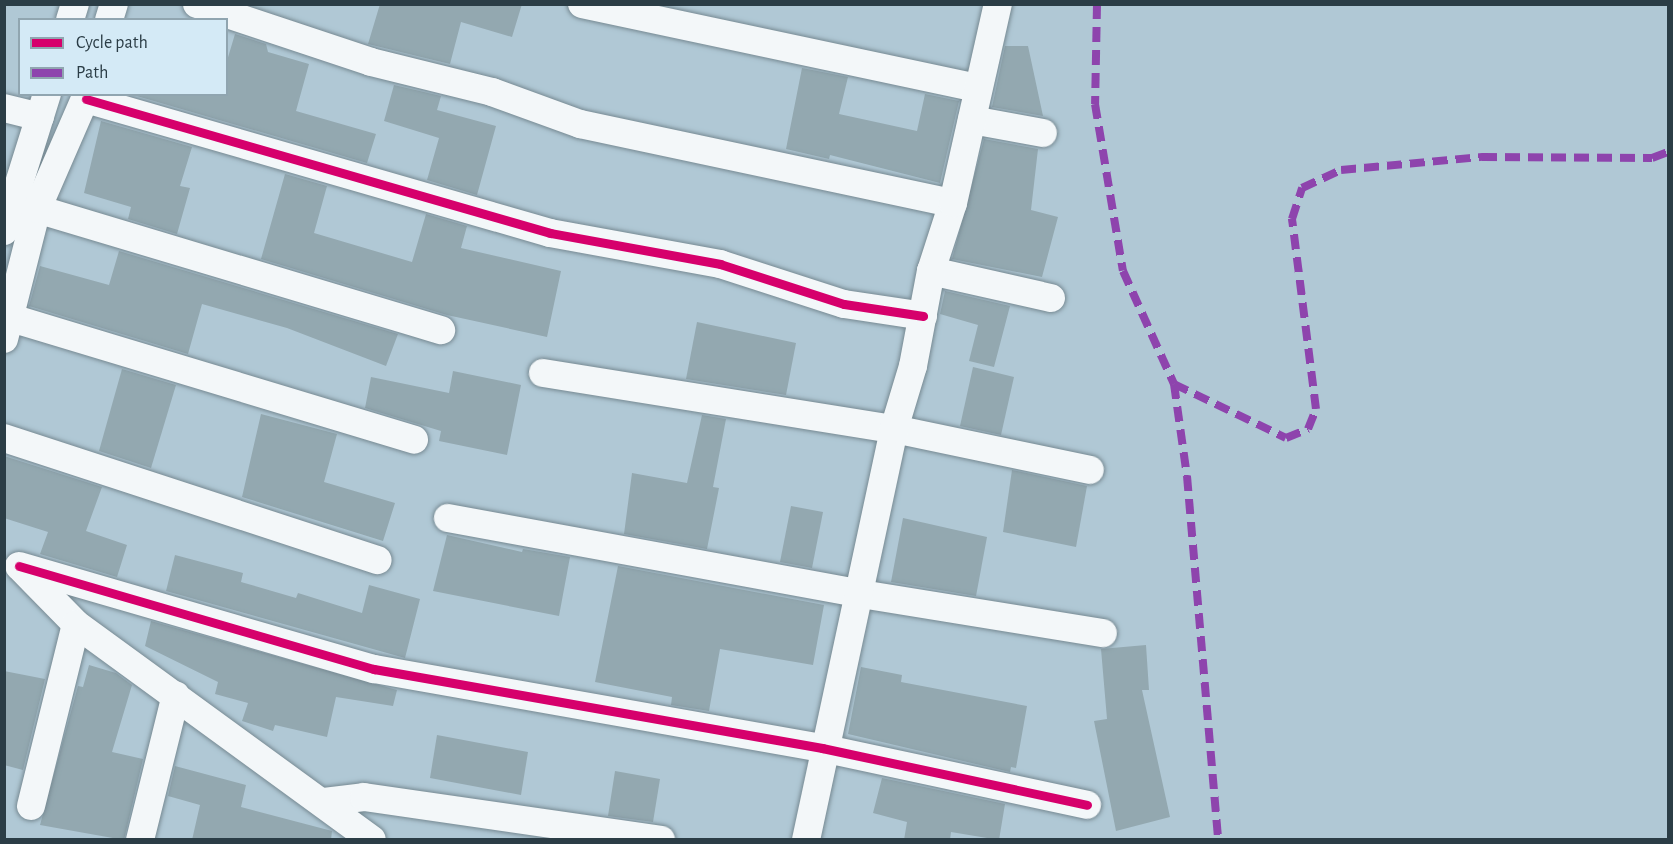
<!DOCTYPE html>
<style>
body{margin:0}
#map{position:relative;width:1673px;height:844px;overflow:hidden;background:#b0c8d5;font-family:"Alegreya Sans",sans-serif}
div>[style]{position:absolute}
.building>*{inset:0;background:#93a8b0}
.roads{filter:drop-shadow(0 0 2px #768992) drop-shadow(0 0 2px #768992)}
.street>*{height:28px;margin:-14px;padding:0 14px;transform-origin:14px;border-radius:14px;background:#f3f7f9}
.quiet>*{height:8px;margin-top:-4px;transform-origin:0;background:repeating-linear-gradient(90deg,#8e44ad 0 15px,transparent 0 23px)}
.cycleway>*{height:9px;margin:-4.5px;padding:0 4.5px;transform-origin:4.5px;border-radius:4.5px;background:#d6006c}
span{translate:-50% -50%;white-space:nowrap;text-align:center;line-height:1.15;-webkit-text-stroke:5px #d4eaf6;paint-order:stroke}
.frame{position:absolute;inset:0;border:6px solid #2b3d46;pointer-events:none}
.legend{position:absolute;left:18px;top:18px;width:210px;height:78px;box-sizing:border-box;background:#d4eaf6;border:2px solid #90a5b0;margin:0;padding:8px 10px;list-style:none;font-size:18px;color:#2b3d46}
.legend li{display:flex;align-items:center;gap:12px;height:30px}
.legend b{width:30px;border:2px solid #90a5b0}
</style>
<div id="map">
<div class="building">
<i style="clip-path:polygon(380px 4px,522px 4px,512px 37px,461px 22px,450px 64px,368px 44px)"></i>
<i style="clip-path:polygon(235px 34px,266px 44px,268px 52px,309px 64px,296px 111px,376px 134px,367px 163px,130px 94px,226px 94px,226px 64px)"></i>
<i style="clip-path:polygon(1005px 46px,1028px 46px,1043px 116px,992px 107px)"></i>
<i style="clip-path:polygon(802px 68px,848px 77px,839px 114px,917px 131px,925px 94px,959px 101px,940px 183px,830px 155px,829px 159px,786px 149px)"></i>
<i style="clip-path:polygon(394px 85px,441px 96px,437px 110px,496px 126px,477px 195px,427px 180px,439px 138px,384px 121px)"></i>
<i style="clip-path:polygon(101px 121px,192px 147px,180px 186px,190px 188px,177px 234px,128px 219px,131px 207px,84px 193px)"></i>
<i style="clip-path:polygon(984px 139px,1038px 149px,1031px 210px,1058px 217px,1042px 277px,952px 259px)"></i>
<i style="clip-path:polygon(285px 174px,327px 186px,314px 233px,412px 262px,426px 214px,467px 226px,461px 248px,561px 271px,547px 337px,447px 315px,261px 259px)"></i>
<i style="clip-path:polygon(119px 251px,398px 334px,386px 366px,287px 328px,202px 304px,188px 354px,29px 306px,40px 266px,109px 285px)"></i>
<i style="clip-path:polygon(945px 291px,1010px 306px,994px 367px,969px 361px,978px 325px,940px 314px)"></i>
<i style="clip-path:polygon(697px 322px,796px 343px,786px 395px,686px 379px)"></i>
<i style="clip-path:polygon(973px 367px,1014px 377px,1001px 435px,960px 426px)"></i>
<i style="clip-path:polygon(122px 369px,176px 385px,151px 468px,99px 451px)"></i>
<i style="clip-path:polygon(453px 371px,521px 385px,507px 455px,439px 441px,441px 431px,365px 408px,371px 377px,449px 393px)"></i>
<i style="clip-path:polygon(261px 414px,337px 434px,324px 482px,395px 503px,383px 541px,242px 497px)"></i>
<i style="clip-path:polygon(702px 415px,726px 419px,713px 487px,719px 488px,707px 549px,624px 534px,632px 473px,687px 483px)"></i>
<i style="clip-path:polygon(4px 456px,102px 487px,86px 531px,127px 545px,117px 577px,40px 554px,48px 532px,4px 518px)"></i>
<i style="clip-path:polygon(1012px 470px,1087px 486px,1076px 547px,1003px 532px)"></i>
<i style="clip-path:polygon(791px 506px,823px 512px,812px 568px,780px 562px)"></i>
<i style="clip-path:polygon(903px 518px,987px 537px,976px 596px,891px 582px)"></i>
<i style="clip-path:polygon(447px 535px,522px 552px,523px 549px,570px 557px,559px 616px,433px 591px)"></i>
<i style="clip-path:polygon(175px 555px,243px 573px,241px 582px,296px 598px,298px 593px,362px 613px,369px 585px,420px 599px,405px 658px,166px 591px)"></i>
<i style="clip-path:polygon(618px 566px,824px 605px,813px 665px,720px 649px,709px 711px,671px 705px,672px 697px,595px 682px)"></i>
<i style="clip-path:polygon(151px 621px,397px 690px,393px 706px,336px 697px,327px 737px,275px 725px,273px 731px,242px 721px,248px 703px,215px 694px,218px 682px,145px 646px)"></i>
<i style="clip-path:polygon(1146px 645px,1149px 690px,1142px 690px,1170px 817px,1116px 831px,1094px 721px,1107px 719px,1101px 649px)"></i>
<i style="clip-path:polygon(89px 665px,116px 673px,132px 685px,112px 752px,143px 759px,124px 840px,40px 825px,78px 686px,83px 687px)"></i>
<i style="clip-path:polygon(861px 667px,902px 675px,901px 682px,1027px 706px,1016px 768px,1011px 767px,1010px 772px,848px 734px)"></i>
<i style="clip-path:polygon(4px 671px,45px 679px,23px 770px,4px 765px)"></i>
<i style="clip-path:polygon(437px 735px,528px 752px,521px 795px,430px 778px)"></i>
<i style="clip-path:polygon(175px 766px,246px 785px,241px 807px,332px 831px,331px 840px,192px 840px,200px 805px,168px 796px)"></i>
<i style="clip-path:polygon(615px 771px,660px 779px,653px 822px,608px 816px)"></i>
<i style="clip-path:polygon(882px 778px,1005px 804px,999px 840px,951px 832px,950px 840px,904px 840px,907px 822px,873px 813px)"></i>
</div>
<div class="roads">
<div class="street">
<i style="left:197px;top:4px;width:183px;rotate:18.4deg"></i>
<i style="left:371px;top:62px;width:125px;rotate:13.9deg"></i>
<i style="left:492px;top:92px;width:94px;rotate:20deg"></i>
<i style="left:580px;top:124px;width:381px;rotate:12deg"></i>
<i style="left:582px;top:4px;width:404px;rotate:12deg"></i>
<i style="left:70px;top:20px;width:17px;rotate:-73deg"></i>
<i style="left:109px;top:20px;width:17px;rotate:-73deg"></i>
<i style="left:86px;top:99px;width:483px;rotate:16.1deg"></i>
<i style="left:550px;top:233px;width:173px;rotate:10.3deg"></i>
<i style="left:720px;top:264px;width:130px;rotate:17.9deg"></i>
<i style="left:844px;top:304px;width:80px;rotate:8.6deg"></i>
<i style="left:4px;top:108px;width:37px;rotate:14deg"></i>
<i style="left:972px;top:120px;width:72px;rotate:10.4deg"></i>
<i style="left:37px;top:209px;width:422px;rotate:16.7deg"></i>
<i style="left:4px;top:231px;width:144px;rotate:-72.6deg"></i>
<i style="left:931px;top:271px;width:123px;rotate:12.7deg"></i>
<i style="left:11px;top:318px;width:421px;rotate:16.8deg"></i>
<i style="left:4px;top:339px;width:134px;rotate:-75.8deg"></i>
<i style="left:37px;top:209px;width:125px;rotate:-66.5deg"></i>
<i style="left:543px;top:373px;width:355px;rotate:9.1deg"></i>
<i style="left:894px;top:429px;width:200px;rotate:11.8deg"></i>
<i style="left:4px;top:438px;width:393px;rotate:18.1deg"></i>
<i style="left:448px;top:518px;width:420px;rotate:10.4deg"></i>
<i style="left:861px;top:594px;width:245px;rotate:9.2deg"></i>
<i style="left:19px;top:566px;width:370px;rotate:16.2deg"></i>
<i style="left:374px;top:669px;width:455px;rotate:10deg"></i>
<i style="left:822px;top:748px;width:271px;rotate:12.1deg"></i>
<i style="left:21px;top:568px;width:78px;rotate:45.5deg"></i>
<i style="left:76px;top:624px;width:366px;rotate:36.1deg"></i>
<i style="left:324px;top:802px;width:40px;rotate:-7.1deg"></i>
<i style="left:364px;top:797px;width:300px;rotate:8.2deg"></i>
<i style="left:31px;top:806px;width:187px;rotate:-76.1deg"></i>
<i style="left:140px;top:840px;width:149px;rotate:-76.1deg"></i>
<i style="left:806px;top:840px;width:420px;rotate:-77.9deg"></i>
<i style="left:894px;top:429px;width:66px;rotate:-73.2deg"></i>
<i style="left:913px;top:366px;width:97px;rotate:-79.3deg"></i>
<i style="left:931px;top:271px;width:71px;rotate:-72.1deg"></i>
<i style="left:953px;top:203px;width:204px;rotate:-77.3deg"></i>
</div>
</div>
<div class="quiet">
<i style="left:1097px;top:4px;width:100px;rotate:91.1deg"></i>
<i style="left:1095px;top:104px;width:169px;rotate:80.5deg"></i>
<i style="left:1123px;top:271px;width:124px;rotate:65.7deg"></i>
<i style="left:1174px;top:384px;width:93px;rotate:82deg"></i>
<i style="left:1187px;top:476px;width:365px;rotate:85.1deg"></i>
<i style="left:1174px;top:384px;width:124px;rotate:25.7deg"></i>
<i style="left:1286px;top:438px;width:24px;rotate:-22deg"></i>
<i style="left:1308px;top:429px;width:22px;rotate:-68deg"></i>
<i style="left:1316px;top:409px;width:192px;rotate:-97.2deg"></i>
<i style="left:1292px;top:219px;width:33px;rotate:-72deg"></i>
<i style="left:1302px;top:188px;width:43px;rotate:-24.8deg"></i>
<i style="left:1341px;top:170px;width:142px;rotate:-5.3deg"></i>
<i style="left:1482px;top:157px;width:170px;rotate:0.3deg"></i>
<i style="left:1652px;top:158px;width:17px;rotate:-21deg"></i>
</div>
<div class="cycleway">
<i style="left:86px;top:99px;width:483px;rotate:16.1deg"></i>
<i style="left:550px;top:233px;width:173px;rotate:10.3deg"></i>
<i style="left:720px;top:264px;width:130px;rotate:17.9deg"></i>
<i style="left:844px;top:304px;width:80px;rotate:8.6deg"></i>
<i style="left:19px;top:566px;width:370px;rotate:16.2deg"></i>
<i style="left:374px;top:669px;width:455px;rotate:10deg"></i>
<i style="left:822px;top:748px;width:271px;rotate:12.1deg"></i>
</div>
<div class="frame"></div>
<ul class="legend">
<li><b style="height:8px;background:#d6006c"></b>Cycle path</li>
<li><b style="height:8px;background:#8e44ad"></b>Path</li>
</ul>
</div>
